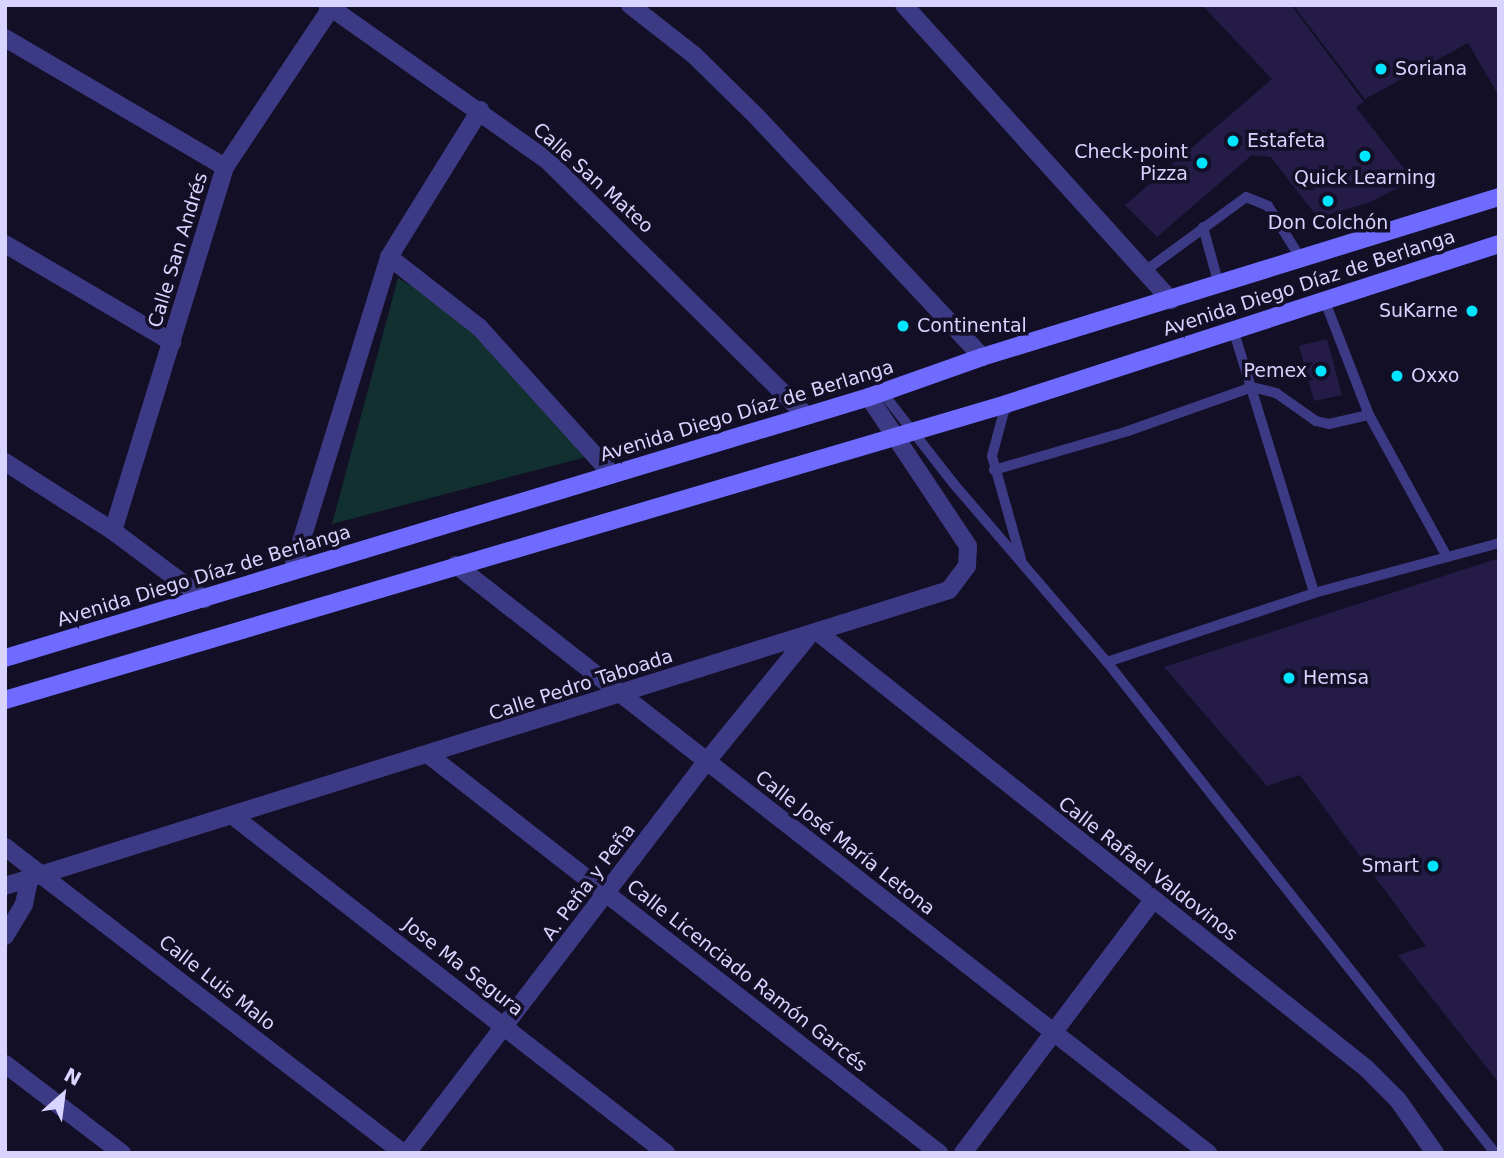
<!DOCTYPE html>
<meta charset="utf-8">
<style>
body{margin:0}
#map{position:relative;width:1504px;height:1158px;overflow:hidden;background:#130f26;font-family:"DejaVu Sans",sans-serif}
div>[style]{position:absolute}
.green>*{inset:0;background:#12302f}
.building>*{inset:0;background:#241b47}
.lane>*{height:10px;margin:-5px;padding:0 5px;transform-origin:5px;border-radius:5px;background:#3d3a85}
.street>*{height:18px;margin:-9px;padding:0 9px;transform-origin:9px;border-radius:9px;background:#3d3a85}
.secondary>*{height:18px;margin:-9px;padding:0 9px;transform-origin:9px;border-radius:9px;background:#6f6bff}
.dots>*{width:19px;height:19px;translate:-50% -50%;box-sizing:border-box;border:4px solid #130f26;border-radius:50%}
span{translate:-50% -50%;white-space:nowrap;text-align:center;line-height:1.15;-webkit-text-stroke:7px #130f26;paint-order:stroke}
.poi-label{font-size:19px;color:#d9d4ff}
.left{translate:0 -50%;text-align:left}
.right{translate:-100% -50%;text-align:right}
.street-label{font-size:19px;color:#d9d4ff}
.frame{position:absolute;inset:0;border:7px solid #d9d4ff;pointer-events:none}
.north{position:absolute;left:28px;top:1060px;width:70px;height:70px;-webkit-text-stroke:5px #130f26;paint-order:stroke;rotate:28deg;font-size:19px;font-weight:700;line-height:28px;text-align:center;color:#d9d4ff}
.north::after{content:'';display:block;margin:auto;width:24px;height:32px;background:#d9d4ff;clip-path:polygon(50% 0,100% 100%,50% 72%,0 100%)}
</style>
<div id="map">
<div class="green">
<i style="clip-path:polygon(398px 278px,462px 317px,590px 456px,332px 524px)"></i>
</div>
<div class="building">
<i style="clip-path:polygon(1202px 5px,1291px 5px,1364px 102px,1356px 107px,1413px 180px,1370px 202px,1318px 218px,1271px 157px,1252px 155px,1157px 237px,1125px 205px,1272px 79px)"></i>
<i style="clip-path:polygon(1293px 5px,1499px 5px,1499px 96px,1468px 43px,1365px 99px)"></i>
<i style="clip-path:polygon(1327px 339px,1342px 395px,1314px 401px,1299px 346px)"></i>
<i style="clip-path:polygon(1499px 558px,1499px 1083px,1398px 955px,1426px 946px,1300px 775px,1267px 786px,1164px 667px)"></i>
</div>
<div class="lane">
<i style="left:1203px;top:227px;width:60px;rotate:74.6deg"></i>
<i style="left:1145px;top:271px;width:125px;rotate:-36.2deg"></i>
<i style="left:1246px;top:197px;width:24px;rotate:22deg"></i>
<i style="left:1268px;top:206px;width:62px;rotate:58.1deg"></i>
<i style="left:1324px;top:299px;width:124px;rotate:68.8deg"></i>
<i style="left:1369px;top:415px;width:162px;rotate:61.2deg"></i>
<i style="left:1233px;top:329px;width:276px;rotate:72.9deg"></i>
<i style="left:882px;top:392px;width:115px;rotate:52deg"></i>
<i style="left:953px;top:483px;width:236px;rotate:49.3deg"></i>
<i style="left:1107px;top:662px;width:626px;rotate:51.68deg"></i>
<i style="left:1006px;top:404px;width:54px;rotate:105.1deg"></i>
<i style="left:992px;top:456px;width:107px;rotate:74.3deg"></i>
<i style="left:994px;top:470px;width:140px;rotate:-16.2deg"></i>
<i style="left:1128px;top:431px;width:132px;rotate:-19.5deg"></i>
<i style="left:1252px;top:387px;width:25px;rotate:14deg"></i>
<i style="left:1276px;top:393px;width:49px;rotate:35deg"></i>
<i style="left:1316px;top:421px;width:13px;rotate:13deg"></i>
<i style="left:1329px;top:424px;width:41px;rotate:-12.7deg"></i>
<i style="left:1107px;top:662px;width:218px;rotate:-18.4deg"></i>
<i style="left:1314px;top:593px;width:192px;rotate:-15.1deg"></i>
</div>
<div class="street">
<i style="left:327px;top:5px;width:271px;rotate:35.2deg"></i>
<i style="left:548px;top:161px;width:361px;rotate:44.6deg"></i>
<i style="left:630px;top:5px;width:81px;rotate:38deg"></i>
<i style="left:694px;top:55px;width:88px;rotate:44.5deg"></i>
<i style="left:757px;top:117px;width:329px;rotate:46.8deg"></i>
<i style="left:904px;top:5px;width:398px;rotate:47.9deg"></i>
<i style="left:5px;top:38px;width:255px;rotate:30.4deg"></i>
<i style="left:5px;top:244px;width:194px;rotate:30.4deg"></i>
<i style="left:389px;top:257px;width:114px;rotate:37.9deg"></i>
<i style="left:479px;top:327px;width:198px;rotate:47.9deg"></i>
<i style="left:5px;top:462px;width:128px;rotate:32.6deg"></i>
<i style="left:113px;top:531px;width:114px;rotate:36.8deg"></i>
<i style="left:113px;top:531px;width:381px;rotate:-72.9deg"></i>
<i style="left:225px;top:167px;width:195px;rotate:-56.3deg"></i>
<i style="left:456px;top:565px;width:955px;rotate:38.02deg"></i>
<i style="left:292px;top:571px;width:329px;rotate:-72.8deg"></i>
<i style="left:389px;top:257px;width:173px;rotate:-58.2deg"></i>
<i style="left:820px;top:634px;width:697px;rotate:38.48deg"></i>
<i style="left:1366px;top:1068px;width:45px;rotate:45deg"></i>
<i style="left:1398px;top:1100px;width:65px;rotate:55.1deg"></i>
<i style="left:430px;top:756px;width:646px;rotate:37.95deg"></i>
<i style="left:233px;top:816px;width:549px;rotate:37.89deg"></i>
<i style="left:5px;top:847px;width:502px;rotate:37.55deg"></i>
<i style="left:5px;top:886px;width:989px;rotate:-17.41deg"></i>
<i style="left:949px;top:590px;width:30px;rotate:-53deg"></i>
<i style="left:967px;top:566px;width:20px;rotate:-87deg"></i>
<i style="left:968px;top:546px;width:179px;rotate:-123.6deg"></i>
<i style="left:5px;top:936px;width:37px;rotate:-59deg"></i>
<i style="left:24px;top:904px;width:25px;rotate:-78deg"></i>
<i style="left:5px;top:1064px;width:147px;rotate:37.3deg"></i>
<i style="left:407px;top:1153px;width:494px;rotate:-52.6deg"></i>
<i style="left:707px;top:761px;width:159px;rotate:-50.9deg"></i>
<i style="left:963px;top:1153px;width:315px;rotate:-53.1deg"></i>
</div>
<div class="secondary">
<i style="left:5px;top:658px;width:903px;rotate:-16.81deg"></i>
<i style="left:869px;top:397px;width:120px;rotate:-19.5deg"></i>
<i style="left:982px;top:357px;width:541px;rotate:-17.2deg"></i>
<i style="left:5px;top:700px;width:1044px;rotate:-16.47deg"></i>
<i style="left:1006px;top:404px;width:518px;rotate:-17.98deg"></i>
</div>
<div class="dots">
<i style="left:1381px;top:69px;background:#00e5ff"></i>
<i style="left:1233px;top:141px;background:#00e5ff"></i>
<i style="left:1365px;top:156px;background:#00e5ff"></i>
<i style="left:1202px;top:163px;background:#00e5ff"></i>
<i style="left:1328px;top:201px;background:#00e5ff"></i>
<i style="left:1472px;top:311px;background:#00e5ff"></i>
<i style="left:903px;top:326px;background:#00e5ff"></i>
<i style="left:1321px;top:371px;background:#00e5ff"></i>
<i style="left:1397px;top:376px;background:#00e5ff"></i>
<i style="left:1289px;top:678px;background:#00e5ff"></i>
<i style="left:1433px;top:866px;background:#00e5ff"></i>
</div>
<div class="poi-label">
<span class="left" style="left:1395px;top:69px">Soriana</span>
<span class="left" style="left:1247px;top:141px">Estafeta</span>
<span class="right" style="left:1188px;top:163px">Check-point<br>Pizza</span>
<span style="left:1365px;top:178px">Quick Learning</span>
<span style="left:1328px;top:223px">Don Colchón</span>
<span class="right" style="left:1458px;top:311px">SuKarne</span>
<span class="left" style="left:917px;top:326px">Continental</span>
<span class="right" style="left:1307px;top:371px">Pemex</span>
<span class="left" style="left:1411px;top:376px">Oxxo</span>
<span class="left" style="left:1303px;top:678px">Hemsa</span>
<span class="right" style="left:1419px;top:866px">Smart</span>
</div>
<div class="street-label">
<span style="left:593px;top:178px;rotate:42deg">Calle San Mateo</span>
<span style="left:178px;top:250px;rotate:-73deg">Calle San Andrés</span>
<span style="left:1309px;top:283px;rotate:-18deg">Avenida Diego Díaz de Berlanga</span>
<span style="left:747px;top:411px;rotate:-17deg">Avenida Diego Díaz de Berlanga</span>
<span style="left:204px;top:576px;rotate:-17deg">Avenida Diego Díaz de Berlanga</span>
<span style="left:581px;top:685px;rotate:-18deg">Calle Pedro Taboada</span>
<span style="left:845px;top:843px;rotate:38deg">Calle José María Letona</span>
<span style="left:1148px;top:869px;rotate:38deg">Calle Rafael Valdovinos</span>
<span style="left:589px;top:882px;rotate:-53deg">A. Peña y Peña</span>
<span style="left:463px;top:967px;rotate:38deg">Jose Ma Segura</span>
<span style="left:747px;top:976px;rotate:38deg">Calle Licenciado Ramón Garcés</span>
<span style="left:217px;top:983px;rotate:38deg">Calle Luis Malo</span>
</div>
<div class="frame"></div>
<div class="north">N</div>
</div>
